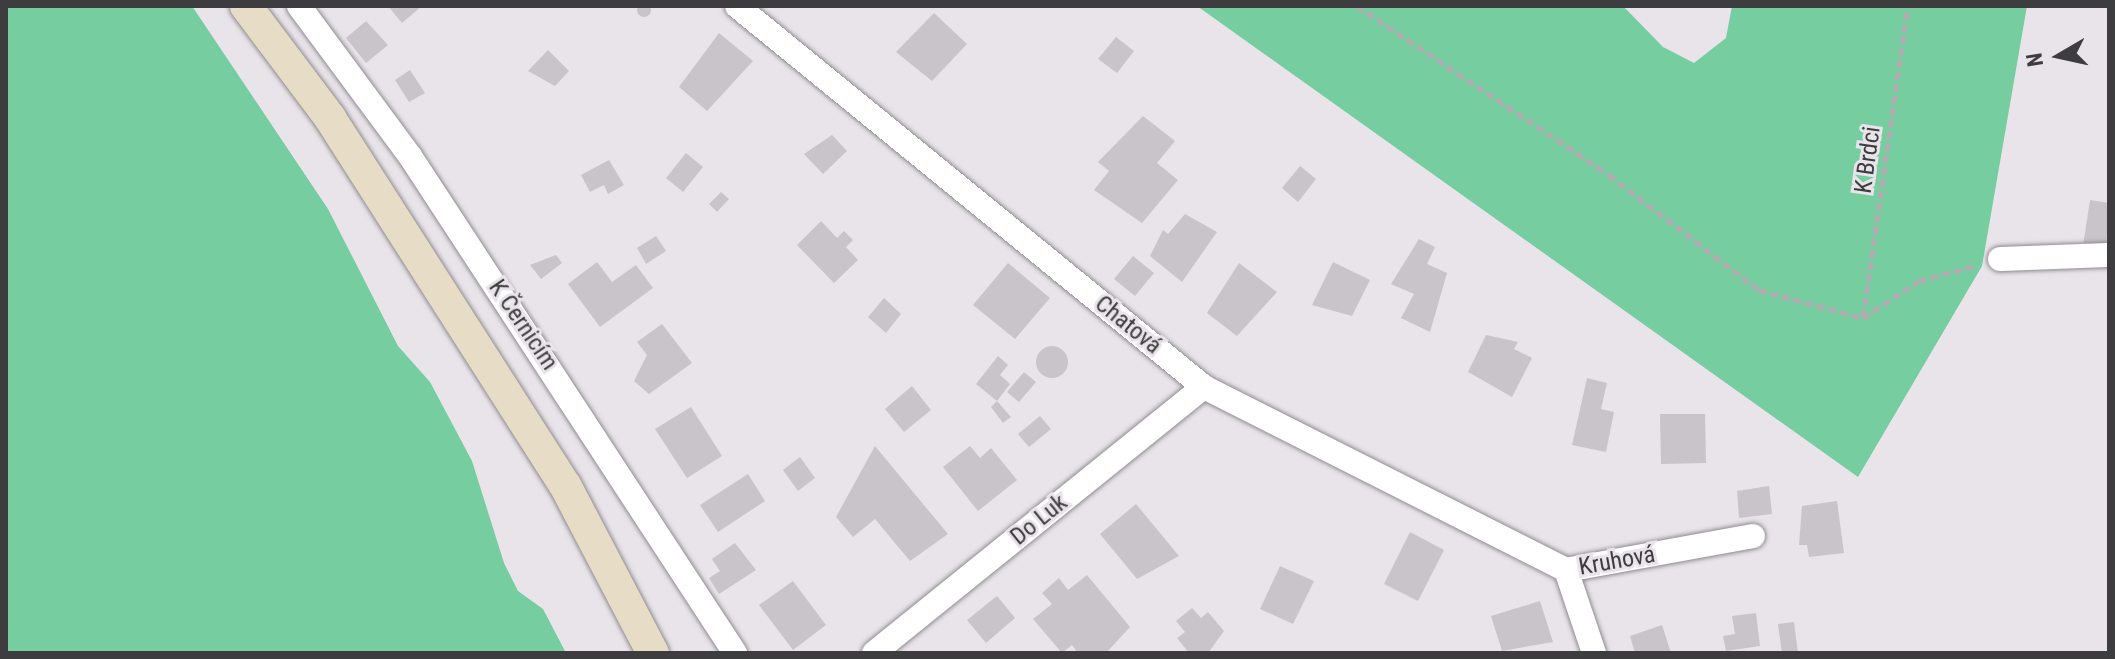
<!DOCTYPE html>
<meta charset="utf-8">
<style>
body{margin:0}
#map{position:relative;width:2115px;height:659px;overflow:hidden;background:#e8e4e9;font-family:"Roboto Condensed",sans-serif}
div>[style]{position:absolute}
.green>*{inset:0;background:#75cda0}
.building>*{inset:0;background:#c9c4c9}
.round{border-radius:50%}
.path>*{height:5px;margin-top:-2.5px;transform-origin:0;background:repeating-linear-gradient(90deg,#b0adb1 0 8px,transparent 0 12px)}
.roads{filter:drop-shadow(0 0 2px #908c91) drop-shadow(0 0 2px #908c91)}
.street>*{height:24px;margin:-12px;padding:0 12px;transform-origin:12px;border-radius:12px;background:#fff}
.secondary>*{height:32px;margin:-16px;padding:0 16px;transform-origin:16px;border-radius:16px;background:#e7ddc7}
span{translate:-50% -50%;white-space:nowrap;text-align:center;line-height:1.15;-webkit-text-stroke:6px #e8e4e9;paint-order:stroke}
.street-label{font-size:24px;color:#3d3c3e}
.frame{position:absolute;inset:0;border:8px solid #3d3c3e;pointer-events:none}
.north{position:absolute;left:2019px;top:16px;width:80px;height:80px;-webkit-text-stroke:6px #e8e4e9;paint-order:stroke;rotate:261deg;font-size:22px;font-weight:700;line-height:32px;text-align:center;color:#3d3c3e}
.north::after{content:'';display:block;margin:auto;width:28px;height:36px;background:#3d3c3e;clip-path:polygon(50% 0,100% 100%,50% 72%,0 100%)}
</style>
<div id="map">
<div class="green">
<i style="clip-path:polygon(6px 6px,192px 6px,328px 209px,398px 346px,430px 382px,472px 461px,504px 563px,518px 591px,543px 609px,566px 653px,6px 653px)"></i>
<i style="clip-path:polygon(1197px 6px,1623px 6px,1663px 47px,1694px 63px,1726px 38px,1732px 6px,2027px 6px,1982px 266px,1858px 477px)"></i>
</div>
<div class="building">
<i class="round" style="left:637px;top:3px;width:14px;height:14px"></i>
<i style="clip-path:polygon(388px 6px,422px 6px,402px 23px)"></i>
<i style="clip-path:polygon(934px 13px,967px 44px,932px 81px,896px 52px)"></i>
<i style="clip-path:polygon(366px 21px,388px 45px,366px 63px,346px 38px)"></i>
<i style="clip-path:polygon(719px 33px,753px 61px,707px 111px,679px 87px)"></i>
<i style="clip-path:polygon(1116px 37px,1134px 51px,1117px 73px,1098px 59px)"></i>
<i style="clip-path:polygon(548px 50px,569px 71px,555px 86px,528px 71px)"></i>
<i style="clip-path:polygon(410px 70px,425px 93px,409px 102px,395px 80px)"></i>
<i style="clip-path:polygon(1143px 116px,1175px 141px,1157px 163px,1178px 180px,1142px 223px,1094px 190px,1109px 171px,1098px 162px)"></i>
<i style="clip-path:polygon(832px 135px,847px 151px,823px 174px,804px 154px)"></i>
<i style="clip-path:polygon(686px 153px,703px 167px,683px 192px,666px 178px)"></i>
<i style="clip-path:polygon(609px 160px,624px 185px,608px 194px,604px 185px,590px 192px,581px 175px)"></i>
<i style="clip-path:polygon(1300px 166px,1316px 179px,1298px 202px,1282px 188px)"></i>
<i style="clip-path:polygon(721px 192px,729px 199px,717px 212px,709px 204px)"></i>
<i style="clip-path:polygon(2090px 200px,2109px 203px,2106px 249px,2083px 246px)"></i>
<i style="clip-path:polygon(1185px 214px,1217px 232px,1182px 282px,1150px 256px,1163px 230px,1168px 234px)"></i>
<i style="clip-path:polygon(821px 221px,837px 238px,844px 231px,853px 240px,846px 247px,858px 260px,834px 283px,797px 245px)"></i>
<i style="clip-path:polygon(656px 236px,666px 251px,646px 264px,637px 248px)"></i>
<i style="clip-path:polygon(1419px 239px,1435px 247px,1427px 264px,1447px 273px,1430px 332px,1401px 318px,1414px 294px,1391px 284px)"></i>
<i style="clip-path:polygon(556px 255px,562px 263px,541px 279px,530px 265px)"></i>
<i style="clip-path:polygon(1133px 256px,1154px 273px,1135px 296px,1114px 279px)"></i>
<i style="clip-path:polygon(597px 262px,612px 282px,636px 265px,653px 288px,600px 327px,568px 284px)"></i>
<i style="clip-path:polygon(1333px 262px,1370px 280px,1352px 316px,1312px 305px)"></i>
<i style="clip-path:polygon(1008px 263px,1050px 298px,1015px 339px,973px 305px)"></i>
<i style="clip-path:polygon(1239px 263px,1277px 292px,1237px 336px,1207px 313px)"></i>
<i style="clip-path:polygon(884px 298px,901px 314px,886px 333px,868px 317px)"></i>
<i style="clip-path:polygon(662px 324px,692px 363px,649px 394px,634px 381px,647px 355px,637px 342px)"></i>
<i style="clip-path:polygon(1486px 335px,1518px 342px,1514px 349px,1532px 358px,1512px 397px,1468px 372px)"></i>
<i class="round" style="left:1036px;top:346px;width:32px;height:32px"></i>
<i style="clip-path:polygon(998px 356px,1008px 365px,1000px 375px,1010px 384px,997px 401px,976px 384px)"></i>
<i style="clip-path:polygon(1024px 372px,1036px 382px,1019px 402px,1007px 392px)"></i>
<i style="clip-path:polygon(1587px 378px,1607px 383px,1601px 409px,1614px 412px,1606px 452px,1572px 445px)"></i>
<i style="clip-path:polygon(912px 386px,931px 410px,904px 432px,885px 409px)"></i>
<i style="clip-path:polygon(997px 401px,1011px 417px,1003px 423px,991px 407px)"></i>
<i style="clip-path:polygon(691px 407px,722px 456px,687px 478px,655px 429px)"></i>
<i style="clip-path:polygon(1660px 414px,1705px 414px,1706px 463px,1661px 464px)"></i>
<i style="clip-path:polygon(1040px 416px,1051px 429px,1029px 447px,1018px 434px)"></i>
<i style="clip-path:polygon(875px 446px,948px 534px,910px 561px,875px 519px,853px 537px,836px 517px)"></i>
<i style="clip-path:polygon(970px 446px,980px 458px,991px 448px,1017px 480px,978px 511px,943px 467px)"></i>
<i style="clip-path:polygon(800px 457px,815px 478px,798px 491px,783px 470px)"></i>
<i style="clip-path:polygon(748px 474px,765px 501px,718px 532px,700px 505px)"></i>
<i style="clip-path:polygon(1769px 486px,1772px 514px,1739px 518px,1737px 491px)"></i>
<i style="clip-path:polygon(1837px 501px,1844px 553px,1809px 557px,1807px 545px,1799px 545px,1802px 506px)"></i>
<i style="clip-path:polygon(1136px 504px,1179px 556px,1137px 579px,1100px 534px)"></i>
<i style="clip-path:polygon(1410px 532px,1444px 550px,1418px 601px,1384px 584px)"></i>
<i style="clip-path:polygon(735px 543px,756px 570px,719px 594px,709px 578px,720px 571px,712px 559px)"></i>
<i style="clip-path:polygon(1280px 566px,1314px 581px,1293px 624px,1260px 609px)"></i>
<i style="clip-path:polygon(1087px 575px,1130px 627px,1106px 653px,1078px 653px,1072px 645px,1062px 653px,1033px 619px,1052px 604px,1042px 593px,1059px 578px,1068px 590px)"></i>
<i style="clip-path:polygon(793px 581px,826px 625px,793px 650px,759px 605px)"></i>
<i style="clip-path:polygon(997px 596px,1015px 618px,986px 643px,967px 620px)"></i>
<i style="clip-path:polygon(1540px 601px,1553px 642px,1502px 651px,1491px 616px)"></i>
<i style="clip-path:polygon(1192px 608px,1201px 618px,1208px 612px,1224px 631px,1208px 653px,1189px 653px,1177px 638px,1185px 632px,1176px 621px)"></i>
<i style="clip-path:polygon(1756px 613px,1760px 646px,1726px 651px,1723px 636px,1735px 634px,1732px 616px)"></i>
<i style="clip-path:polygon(1794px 622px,1798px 653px,1782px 653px,1778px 624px)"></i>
<i style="clip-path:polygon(1662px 625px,1671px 653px,1635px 653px,1630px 636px)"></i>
</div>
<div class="path">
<i style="left:1357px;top:6px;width:303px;rotate:33.8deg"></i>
<i style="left:1609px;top:175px;width:189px;rotate:37.5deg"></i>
<i style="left:1759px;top:290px;width:108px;rotate:15.1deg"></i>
<i style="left:1863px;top:318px;width:67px;rotate:-33.5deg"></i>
<i style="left:1919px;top:281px;width:60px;rotate:-15.4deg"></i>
<i style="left:1863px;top:317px;width:314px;rotate:-81.8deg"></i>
</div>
<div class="roads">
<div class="street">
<i style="left:299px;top:6px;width:187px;rotate:53.5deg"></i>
<i style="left:410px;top:156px;width:594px;rotate:56.82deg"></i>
<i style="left:737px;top:6px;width:603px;rotate:39.21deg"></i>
<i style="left:1204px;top:387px;width:406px;rotate:26.8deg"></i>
<i style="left:2000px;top:259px;width:109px;rotate:-2.1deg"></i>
<i style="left:874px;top:653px;width:424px;rotate:-38.9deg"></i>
<i style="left:1594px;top:653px;width:88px;rotate:-108.6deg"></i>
<i style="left:1566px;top:570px;width:190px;rotate:-10.3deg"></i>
</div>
<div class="secondary">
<i style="left:246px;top:6px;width:140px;rotate:53.1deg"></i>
<i style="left:330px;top:118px;width:436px;rotate:57.4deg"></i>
<i style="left:565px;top:485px;width:190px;rotate:62.4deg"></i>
</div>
</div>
<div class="street-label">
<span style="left:1868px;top:160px;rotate:-82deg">K Brdci</span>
<span style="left:523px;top:325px;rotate:56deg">K Černicím</span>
<span style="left:1128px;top:325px;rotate:39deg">Chatová</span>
<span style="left:1039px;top:520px;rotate:-39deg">Do Luk</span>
<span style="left:1617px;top:561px;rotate:-10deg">Kruhová</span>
</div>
<div class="frame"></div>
<div class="north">N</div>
</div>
